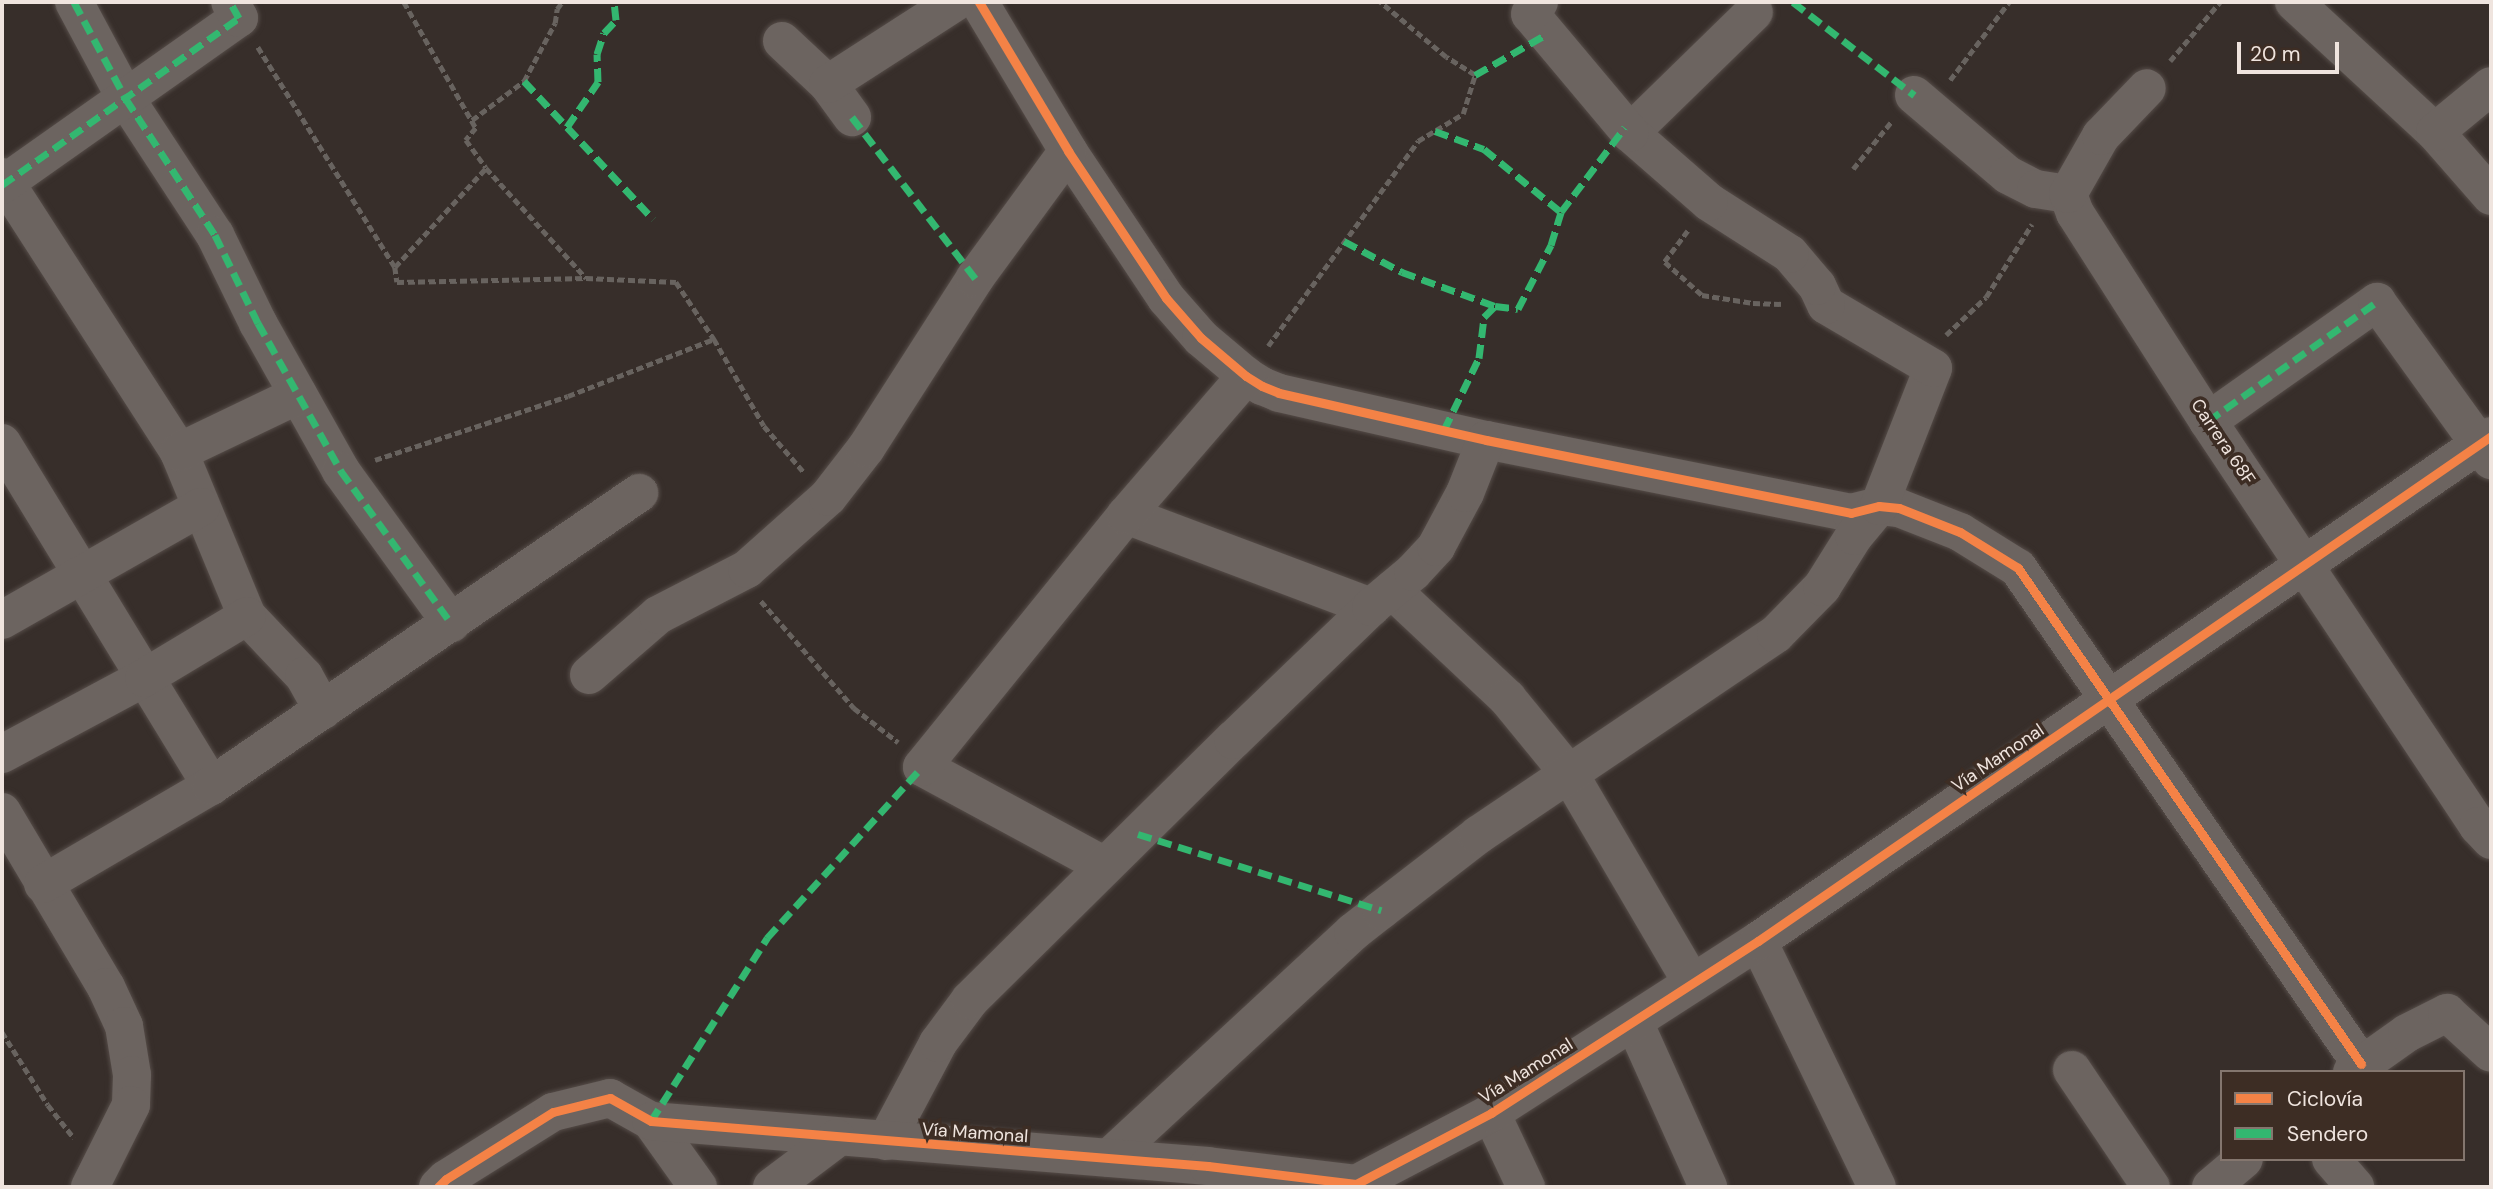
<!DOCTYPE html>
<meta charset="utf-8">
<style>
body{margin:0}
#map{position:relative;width:2493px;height:1189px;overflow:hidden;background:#372e2a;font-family:"DM Sans",sans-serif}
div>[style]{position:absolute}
.path>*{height:4.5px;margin-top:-2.25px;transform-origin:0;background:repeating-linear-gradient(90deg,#68635f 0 7px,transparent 0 10.5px)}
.roads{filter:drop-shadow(0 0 2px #554c48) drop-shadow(0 0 2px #554c48)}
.minor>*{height:38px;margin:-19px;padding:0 19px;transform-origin:19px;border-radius:19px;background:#6c6460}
.quiet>*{height:7px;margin-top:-3.5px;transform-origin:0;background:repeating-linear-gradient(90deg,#33b770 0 14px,transparent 0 21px)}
.cycleway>*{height:9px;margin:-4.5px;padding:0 4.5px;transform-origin:4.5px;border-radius:4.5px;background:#f48246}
span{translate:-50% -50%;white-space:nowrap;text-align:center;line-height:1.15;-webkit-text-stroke:7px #3d2d24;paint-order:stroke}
.street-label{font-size:18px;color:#efe4de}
.frame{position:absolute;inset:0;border:4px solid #efe4de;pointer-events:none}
.legend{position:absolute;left:2220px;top:1070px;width:245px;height:91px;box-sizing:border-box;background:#3d2d24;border:2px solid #84766e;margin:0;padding:9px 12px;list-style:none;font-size:21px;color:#efe4de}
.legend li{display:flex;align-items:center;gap:14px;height:35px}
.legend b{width:35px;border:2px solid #84766e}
.scale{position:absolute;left:2237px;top:42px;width:102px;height:32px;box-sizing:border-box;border:4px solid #efe4de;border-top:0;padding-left:9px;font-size:21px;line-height:24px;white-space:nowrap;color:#efe4de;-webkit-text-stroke:5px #3d2d24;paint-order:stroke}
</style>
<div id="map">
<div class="path">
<i style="left:404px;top:2px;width:145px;rotate:60.3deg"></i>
<i style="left:476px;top:128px;width:16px;rotate:130deg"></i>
<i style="left:466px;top:140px;width:34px;rotate:54deg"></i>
<i style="left:486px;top:168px;width:149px;rotate:47.7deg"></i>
<i style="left:586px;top:278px;width:90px;rotate:2.5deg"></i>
<i style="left:676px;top:282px;width:69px;rotate:56.3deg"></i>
<i style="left:714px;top:339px;width:100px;rotate:60.1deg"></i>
<i style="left:764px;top:426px;width:60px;rotate:49.1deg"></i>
<i style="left:258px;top:47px;width:259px;rotate:58.1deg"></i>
<i style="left:395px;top:267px;width:15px;rotate:82deg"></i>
<i style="left:397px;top:282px;width:189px;rotate:-1.2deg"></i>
<i style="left:2170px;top:61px;width:77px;rotate:-49.7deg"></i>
<i style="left:1950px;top:80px;width:98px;rotate:-52.9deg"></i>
<i style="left:472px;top:120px;width:65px;rotate:-36.9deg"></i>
<i style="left:524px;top:81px;width:66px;rotate:-61.9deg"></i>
<i style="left:555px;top:23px;width:14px;rotate:-82deg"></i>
<i style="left:557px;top:9px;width:9px;rotate:-54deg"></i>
<i style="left:1853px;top:169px;width:60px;rotate:-51deg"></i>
<i style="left:1688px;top:231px;width:39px;rotate:127deg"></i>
<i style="left:1665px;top:262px;width:50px;rotate:41.7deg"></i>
<i style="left:1702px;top:295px;width:52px;rotate:8.9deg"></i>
<i style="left:1753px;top:303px;width:30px;rotate:2deg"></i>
<i style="left:395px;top:267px;width:134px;rotate:-47.4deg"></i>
<i style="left:1946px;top:335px;width:55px;rotate:-43.5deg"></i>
<i style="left:1986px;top:297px;width:86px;rotate:-57.8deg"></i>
<i style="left:1268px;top:346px;width:254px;rotate:-53.8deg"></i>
<i style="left:1418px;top:141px;width:52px;rotate:-31deg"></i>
<i style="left:1463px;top:114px;width:41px;rotate:-72.9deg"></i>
<i style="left:1475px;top:75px;width:34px;rotate:-148deg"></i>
<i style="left:1446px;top:57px;width:86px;rotate:-140.2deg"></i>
<i style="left:375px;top:460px;width:203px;rotate:-18.3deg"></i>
<i style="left:568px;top:396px;width:157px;rotate:-21.3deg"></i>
<i style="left:761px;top:601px;width:142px;rotate:49deg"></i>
<i style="left:854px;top:708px;width:56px;rotate:37.7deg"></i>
<i style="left:2px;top:1032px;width:86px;rotate:57.8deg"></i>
<i style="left:48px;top:1105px;width:42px;rotate:51.8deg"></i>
</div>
<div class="roads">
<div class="minor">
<i style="left:74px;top:2px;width:110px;rotate:61.8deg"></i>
<i style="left:126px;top:99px;width:163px;rotate:56.8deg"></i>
<i style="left:215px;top:235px;width:98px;rotate:64deg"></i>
<i style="left:258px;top:323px;width:170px;rotate:60.7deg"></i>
<i style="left:341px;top:471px;width:188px;rotate:54.1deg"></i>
<i style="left:979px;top:2px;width:174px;rotate:59.1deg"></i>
<i style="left:1068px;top:151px;width:177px;rotate:56.3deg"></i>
<i style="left:1166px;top:298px;width:53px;rotate:48.8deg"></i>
<i style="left:1201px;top:338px;width:59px;rotate:40.2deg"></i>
<i style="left:1246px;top:376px;width:19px;rotate:32deg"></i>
<i style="left:1262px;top:386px;width:18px;rotate:22deg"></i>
<i style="left:1279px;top:393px;width:212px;rotate:12.8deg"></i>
<i style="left:1486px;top:440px;width:372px;rotate:11.3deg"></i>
<i style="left:1851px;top:513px;width:29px;rotate:-14deg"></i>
<i style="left:1879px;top:506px;width:20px;rotate:6deg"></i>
<i style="left:1899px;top:508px;width:66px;rotate:21.5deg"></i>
<i style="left:1960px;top:532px;width:68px;rotate:31.8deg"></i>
<i style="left:2018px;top:568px;width:603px;rotate:55.33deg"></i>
<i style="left:2294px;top:2px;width:192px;rotate:42.7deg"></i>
<i style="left:2435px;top:132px;width:85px;rotate:48.8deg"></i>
<i style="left:782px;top:41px;width:63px;rotate:43.1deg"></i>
<i style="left:828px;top:84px;width:41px;rotate:54deg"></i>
<i style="left:828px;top:84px;width:151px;rotate:-32.8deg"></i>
<i style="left:1914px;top:95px;width:123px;rotate:40.4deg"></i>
<i style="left:2008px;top:175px;width:31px;rotate:27deg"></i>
<i style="left:2036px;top:189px;width:32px;rotate:9deg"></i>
<i style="left:2068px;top:194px;width:20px;rotate:70deg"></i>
<i style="left:2075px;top:213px;width:247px;rotate:57.4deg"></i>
<i style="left:2208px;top:421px;width:487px;rotate:56.3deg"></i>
<i style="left:2478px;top:826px;width:19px;rotate:47deg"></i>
<i style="left:2435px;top:132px;width:72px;rotate:-39.4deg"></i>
<i style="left:1630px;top:133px;width:173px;rotate:-44.3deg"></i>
<i style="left:2px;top:177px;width:327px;rotate:57.2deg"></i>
<i style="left:179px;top:452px;width:178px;rotate:67.5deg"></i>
<i style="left:247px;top:616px;width:83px;rotate:46.5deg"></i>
<i style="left:304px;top:676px;width:39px;rotate:61deg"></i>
<i style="left:2px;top:185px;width:290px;rotate:-35.2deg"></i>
<i style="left:239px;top:18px;width:18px;rotate:-119deg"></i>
<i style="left:2068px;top:194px;width:67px;rotate:-60.4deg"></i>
<i style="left:2101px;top:136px;width:66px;rotate:-46.2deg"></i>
<i style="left:2208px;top:421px;width:207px;rotate:-35.2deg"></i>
<i style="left:2377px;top:302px;width:195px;rotate:54.2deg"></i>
<i style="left:2px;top:443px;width:402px;rotate:58.6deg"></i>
<i style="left:179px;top:452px;width:132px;rotate:-25.6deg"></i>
<i style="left:1126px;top:515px;width:262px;rotate:20.6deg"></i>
<i style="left:1392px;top:590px;width:158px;rotate:43.2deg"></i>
<i style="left:1507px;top:698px;width:99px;rotate:50.7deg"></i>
<i style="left:1570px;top:775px;width:241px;rotate:59.6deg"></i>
<i style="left:2px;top:620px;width:229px;rotate:-29.6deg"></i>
<i style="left:589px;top:675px;width:91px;rotate:-41deg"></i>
<i style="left:658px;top:615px;width:100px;rotate:-27.3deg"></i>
<i style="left:747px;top:569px;width:108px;rotate:-41.6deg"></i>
<i style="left:828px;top:497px;width:62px;rotate:-52.2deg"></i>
<i style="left:866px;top:448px;width:202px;rotate:-57.3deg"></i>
<i style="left:975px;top:278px;width:157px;rotate:-53.8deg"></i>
<i style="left:2px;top:754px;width:161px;rotate:-28.2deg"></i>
<i style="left:144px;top:678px;width:120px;rotate:-31deg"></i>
<i style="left:2px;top:812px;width:204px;rotate:59.3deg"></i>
<i style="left:106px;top:987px;width:43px;rotate:65.2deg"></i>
<i style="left:124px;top:1026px;width:50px;rotate:80.7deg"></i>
<i style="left:132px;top:1075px;width:30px;rotate:92deg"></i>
<i style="left:131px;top:1105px;width:92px;rotate:116.6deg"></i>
<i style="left:1105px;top:866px;width:208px;rotate:-151.6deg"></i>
<i style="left:922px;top:767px;width:324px;rotate:-51deg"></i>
<i style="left:1126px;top:515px;width:184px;rotate:-49.2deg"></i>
<i style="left:43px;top:884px;width:194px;rotate:-30.3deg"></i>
<i style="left:211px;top:786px;width:519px;rotate:-34.39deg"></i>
<i style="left:1758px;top:941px;width:273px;rotate:64.2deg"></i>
<i style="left:1634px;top:1022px;width:181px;rotate:65.8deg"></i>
<i style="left:2072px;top:1070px;width:141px;rotate:56deg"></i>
<i style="left:2352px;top:1072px;width:67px;rotate:-35.3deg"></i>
<i style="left:2407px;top:1033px;width:45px;rotate:-26.6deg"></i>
<i style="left:2447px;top:1013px;width:59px;rotate:42.3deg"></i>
<i style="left:1491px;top:1113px;width:82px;rotate:64.7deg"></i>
<i style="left:651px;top:1121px;width:81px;rotate:54.5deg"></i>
<i style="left:886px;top:1141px;width:111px;rotate:-62deg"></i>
<i style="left:938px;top:1043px;width:54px;rotate:-53.3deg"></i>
<i style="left:970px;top:1000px;width:370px;rotate:-44.7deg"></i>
<i style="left:1233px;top:740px;width:192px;rotate:-43.9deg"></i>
<i style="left:1371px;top:607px;width:55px;rotate:-39.8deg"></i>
<i style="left:1413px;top:572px;width:34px;rotate:-47deg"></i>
<i style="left:1436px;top:547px;width:61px;rotate:-61.8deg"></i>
<i style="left:1465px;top:493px;width:57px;rotate:-68.4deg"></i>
<i style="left:1109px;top:1158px;width:333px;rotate:-42.8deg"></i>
<i style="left:1353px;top:932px;width:36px;rotate:-38deg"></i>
<i style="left:1381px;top:910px;width:123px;rotate:-37.7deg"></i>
<i style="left:1478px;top:835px;width:359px;rotate:-34deg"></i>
<i style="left:1776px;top:634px;width:66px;rotate:-45.6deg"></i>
<i style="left:1822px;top:587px;width:60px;rotate:-57.9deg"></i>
<i style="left:1854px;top:536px;width:39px;rotate:-50deg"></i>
<i style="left:1879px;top:506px;width:148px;rotate:-68.6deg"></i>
<i style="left:1933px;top:368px;width:124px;rotate:-149.5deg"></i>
<i style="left:1826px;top:305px;width:21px;rotate:-115deg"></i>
<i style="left:1817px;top:286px;width:42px;rotate:-130.2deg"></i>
<i style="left:1790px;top:254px;width:96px;rotate:-147.3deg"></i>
<i style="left:1709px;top:202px;width:105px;rotate:-138.9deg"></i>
<i style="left:1630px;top:133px;width:155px;rotate:-130deg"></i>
<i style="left:1530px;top:14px;width:15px;rotate:-53deg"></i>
<i style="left:2331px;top:1159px;width:37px;rotate:49deg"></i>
<i style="left:438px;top:1187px;width:11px;rotate:-45deg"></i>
<i style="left:446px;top:1179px;width:126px;rotate:-32.1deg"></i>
<i style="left:553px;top:1112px;width:59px;rotate:-13.8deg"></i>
<i style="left:610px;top:1098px;width:47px;rotate:29.3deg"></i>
<i style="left:651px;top:1121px;width:559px;rotate:4.62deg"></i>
<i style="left:1208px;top:1166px;width:149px;rotate:6.9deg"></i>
<i style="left:1356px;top:1184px;width:153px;rotate:-27.7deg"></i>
<i style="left:1491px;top:1113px;width:318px;rotate:-32.8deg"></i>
<i style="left:1758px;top:941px;width:890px;rotate:-34.56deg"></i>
<i style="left:772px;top:1187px;width:81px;rotate:-37deg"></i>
<i style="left:2211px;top:1187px;width:43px;rotate:-40.3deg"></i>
</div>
</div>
<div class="quiet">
<i style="left:74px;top:2px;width:110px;rotate:61.8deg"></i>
<i style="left:126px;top:99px;width:163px;rotate:56.8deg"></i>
<i style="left:215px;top:235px;width:98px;rotate:64deg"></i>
<i style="left:258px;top:323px;width:170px;rotate:60.7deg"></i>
<i style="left:341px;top:471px;width:188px;rotate:54.1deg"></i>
<i style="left:1793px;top:2px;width:153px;rotate:37.5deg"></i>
<i style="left:1475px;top:75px;width:83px;rotate:-29.7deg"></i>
<i style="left:524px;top:81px;width:189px;rotate:46.9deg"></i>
<i style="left:852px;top:117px;width:203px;rotate:52.6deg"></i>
<i style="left:567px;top:127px;width:55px;rotate:-55.4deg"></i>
<i style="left:598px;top:82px;width:28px;rotate:-92deg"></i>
<i style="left:597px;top:54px;width:22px;rotate:-72deg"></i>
<i style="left:604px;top:33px;width:18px;rotate:-47deg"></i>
<i style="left:616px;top:20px;width:18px;rotate:-96deg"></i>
<i style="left:1435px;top:131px;width:52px;rotate:20.2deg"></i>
<i style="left:1484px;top:149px;width:99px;rotate:39.3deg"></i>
<i style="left:1561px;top:212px;width:106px;rotate:-53deg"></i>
<i style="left:2px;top:185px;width:290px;rotate:-35.2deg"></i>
<i style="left:239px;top:18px;width:18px;rotate:-119deg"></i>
<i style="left:1344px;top:241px;width:66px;rotate:28.1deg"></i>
<i style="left:1402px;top:272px;width:99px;rotate:20.1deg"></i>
<i style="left:2208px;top:421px;width:207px;rotate:-35.2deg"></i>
<i style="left:1444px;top:430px;width:80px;rotate:-64.1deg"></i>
<i style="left:1479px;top:358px;width:41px;rotate:-83deg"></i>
<i style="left:1484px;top:317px;width:16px;rotate:-45deg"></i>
<i style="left:1495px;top:306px;width:23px;rotate:7deg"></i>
<i style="left:1518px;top:309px;width:72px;rotate:-62.7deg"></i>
<i style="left:1551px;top:245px;width:34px;rotate:-73deg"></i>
<i style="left:1138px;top:834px;width:255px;rotate:17.4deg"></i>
<i style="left:651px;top:1121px;width:217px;rotate:-57.6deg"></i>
<i style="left:767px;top:938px;width:231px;rotate:-47.8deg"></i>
</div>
<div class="cycleway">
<i style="left:979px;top:2px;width:174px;rotate:59.1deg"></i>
<i style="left:1068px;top:151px;width:177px;rotate:56.3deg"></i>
<i style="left:1166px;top:298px;width:53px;rotate:48.8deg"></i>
<i style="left:1201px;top:338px;width:59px;rotate:40.2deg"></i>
<i style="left:1246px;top:376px;width:19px;rotate:32deg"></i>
<i style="left:1262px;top:386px;width:18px;rotate:22deg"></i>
<i style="left:1279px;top:393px;width:212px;rotate:12.8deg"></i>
<i style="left:1486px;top:440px;width:372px;rotate:11.3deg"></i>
<i style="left:1851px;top:513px;width:29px;rotate:-14deg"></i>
<i style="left:1879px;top:506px;width:20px;rotate:6deg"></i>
<i style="left:1899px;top:508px;width:66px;rotate:21.5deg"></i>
<i style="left:1960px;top:532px;width:68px;rotate:31.8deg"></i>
<i style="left:2018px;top:568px;width:603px;rotate:55.33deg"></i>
<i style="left:438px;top:1187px;width:11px;rotate:-45deg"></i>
<i style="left:446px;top:1179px;width:126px;rotate:-32.1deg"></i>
<i style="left:553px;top:1112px;width:59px;rotate:-13.8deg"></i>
<i style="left:610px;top:1098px;width:47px;rotate:29.3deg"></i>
<i style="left:651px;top:1121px;width:559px;rotate:4.62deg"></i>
<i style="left:1208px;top:1166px;width:149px;rotate:6.9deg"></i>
<i style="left:1356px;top:1184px;width:153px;rotate:-27.7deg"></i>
<i style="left:1491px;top:1113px;width:318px;rotate:-32.8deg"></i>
<i style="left:1758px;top:941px;width:890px;rotate:-34.56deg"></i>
</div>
<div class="street-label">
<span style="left:2223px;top:442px;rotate:56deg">Carrera 68F</span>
<span style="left:1998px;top:758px;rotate:-34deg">Vía Mamonal</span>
<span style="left:1526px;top:1071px;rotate:-32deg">Vía Mamonal</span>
<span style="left:975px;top:1133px;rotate:4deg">Vía Mamonal</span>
</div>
<div class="frame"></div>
<ul class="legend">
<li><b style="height:9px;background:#f48246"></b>Ciclovía</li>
<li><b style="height:9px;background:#33b770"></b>Sendero</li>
</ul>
<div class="scale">20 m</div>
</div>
